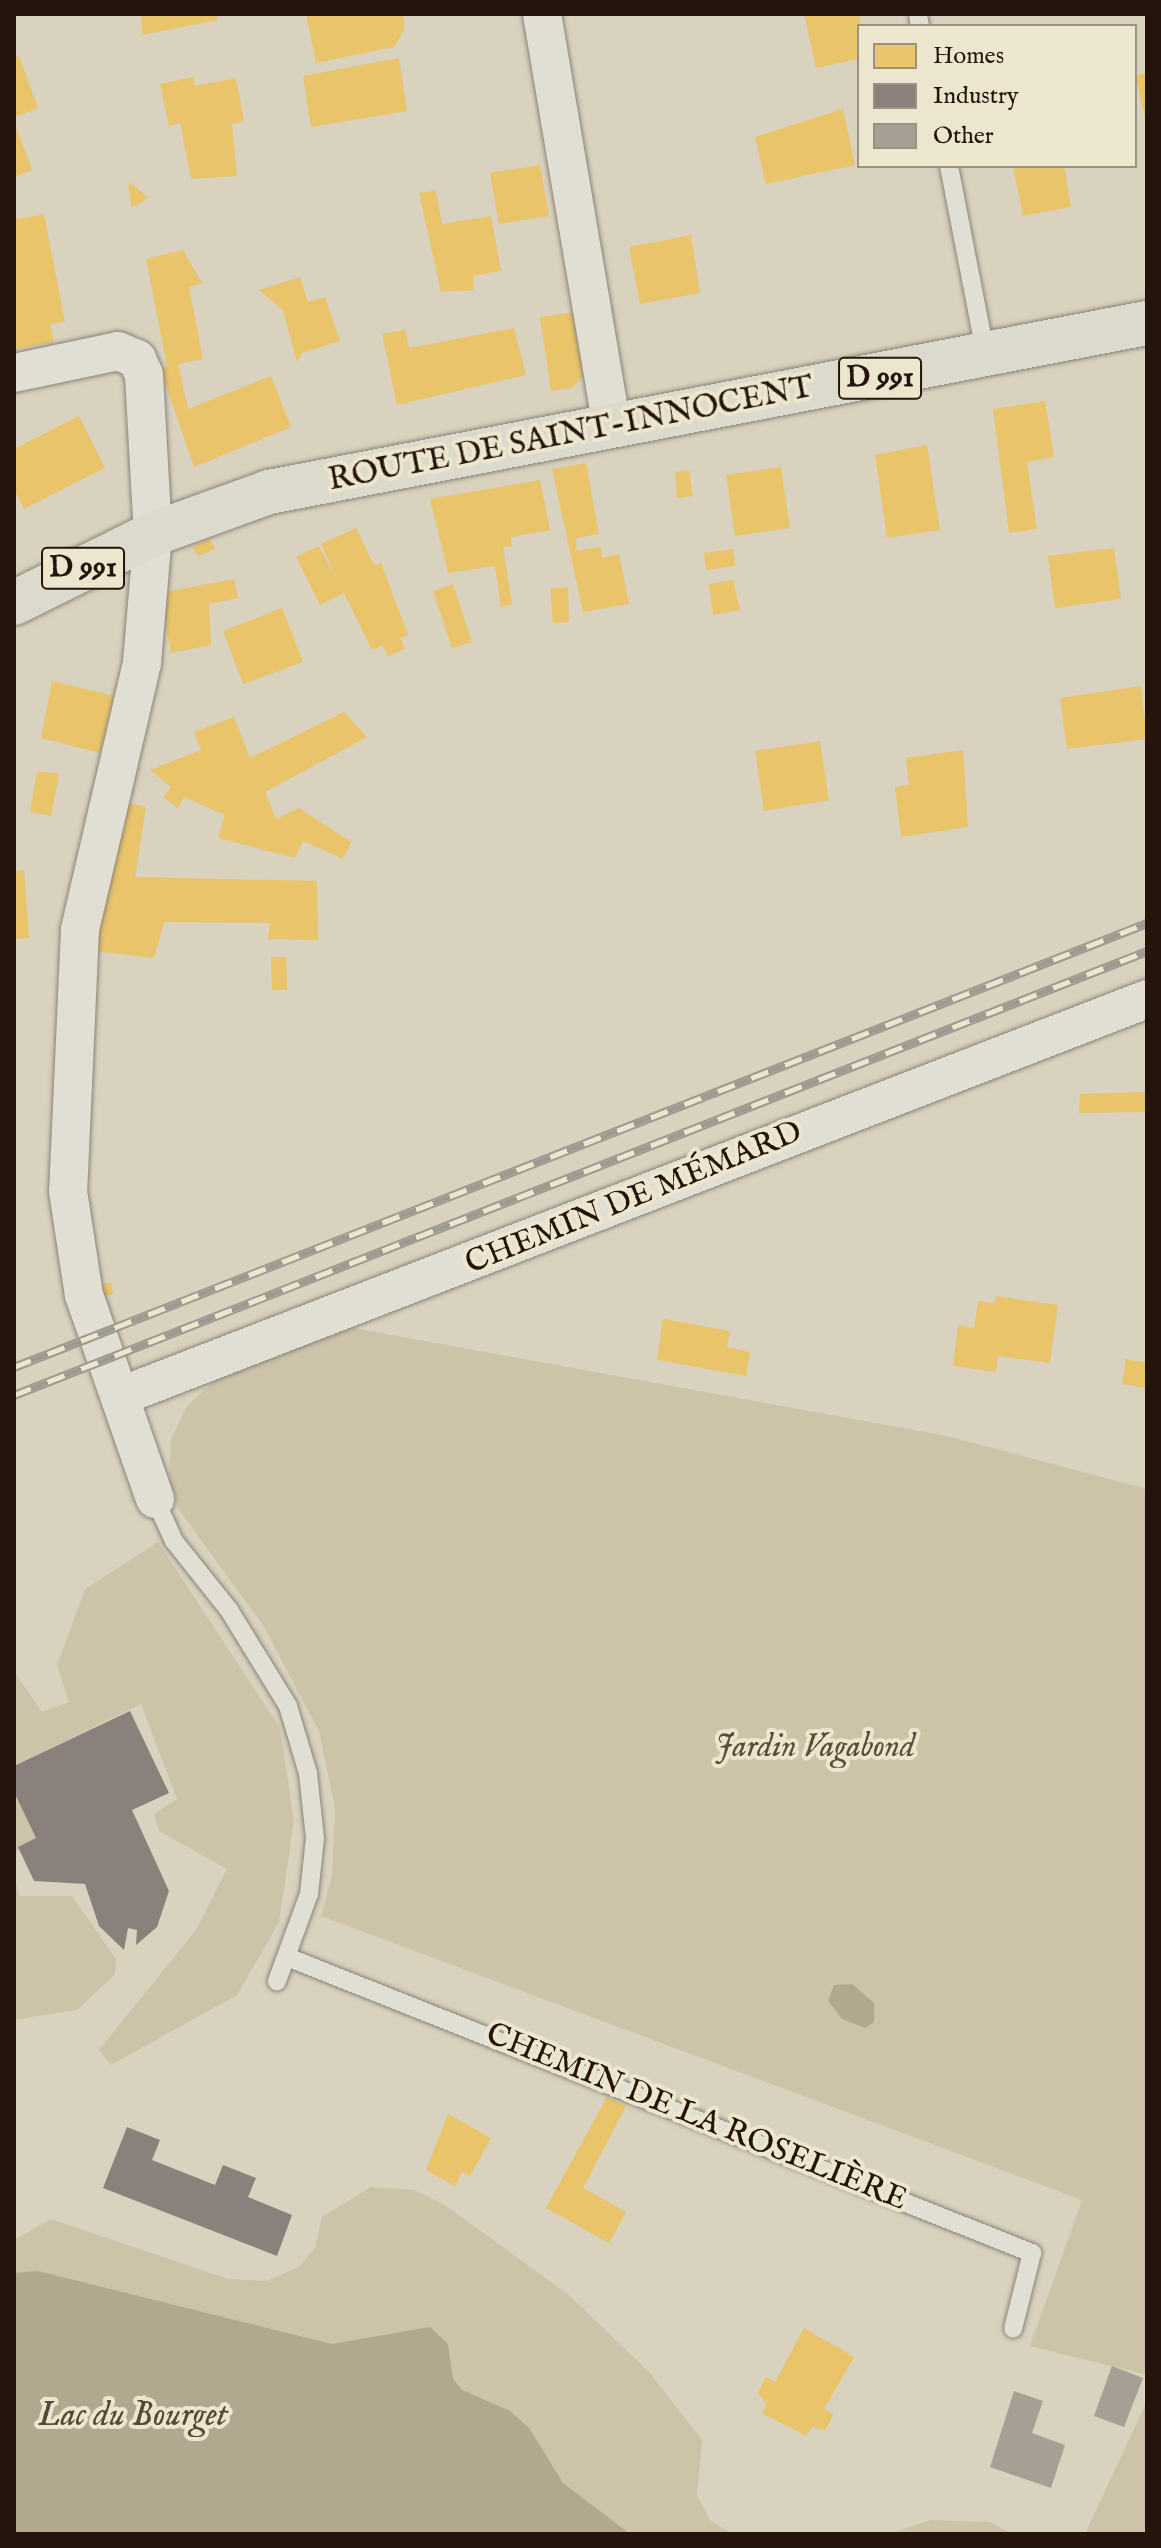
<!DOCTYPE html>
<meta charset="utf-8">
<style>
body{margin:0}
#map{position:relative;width:1161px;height:2548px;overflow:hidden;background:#d8d2be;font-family:"IM FELL English",serif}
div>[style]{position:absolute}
.green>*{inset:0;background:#ccc3a9}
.water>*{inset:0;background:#b2a78f}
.homes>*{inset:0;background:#e9c46a}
.industry>*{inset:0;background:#8a817c}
.building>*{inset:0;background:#a5a093}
.roads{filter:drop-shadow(0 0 2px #8a8479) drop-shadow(0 0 2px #8a8479)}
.lane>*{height:18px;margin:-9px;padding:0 9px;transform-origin:9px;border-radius:9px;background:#e1ded4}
.street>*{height:38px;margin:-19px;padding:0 19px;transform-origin:19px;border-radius:19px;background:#e1ded4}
.primary>*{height:44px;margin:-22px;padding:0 22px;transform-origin:22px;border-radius:22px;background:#dcd9cd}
.rail>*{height:9px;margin-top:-4.5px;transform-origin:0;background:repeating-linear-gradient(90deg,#ede6ce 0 18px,#9e9a91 0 36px);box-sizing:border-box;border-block:2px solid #9e9a91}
span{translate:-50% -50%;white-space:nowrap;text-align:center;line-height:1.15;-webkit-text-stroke:8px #ede6ce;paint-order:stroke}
.shield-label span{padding:2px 6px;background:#ede6ce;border:2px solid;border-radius:6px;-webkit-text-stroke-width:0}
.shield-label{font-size:30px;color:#25140c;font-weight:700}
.street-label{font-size:32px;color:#25140c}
.park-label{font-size:32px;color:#5c4d3d;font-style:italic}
.water-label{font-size:34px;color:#574838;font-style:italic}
.frame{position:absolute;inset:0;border:16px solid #25140c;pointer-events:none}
.legend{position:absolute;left:857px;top:24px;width:280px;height:144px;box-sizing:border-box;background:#ede6ce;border:2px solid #9d9280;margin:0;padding:10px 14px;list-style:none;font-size:24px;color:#25140c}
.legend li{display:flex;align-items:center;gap:16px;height:40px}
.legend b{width:40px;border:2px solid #9d9280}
</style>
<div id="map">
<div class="green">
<i style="clip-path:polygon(336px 1325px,947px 1436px,1147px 1489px,1147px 2375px,1030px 2346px,1082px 2200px,321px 1916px,332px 1876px,335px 1808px,319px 1731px,263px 1625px,179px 1510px,169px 1474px,171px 1439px,187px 1406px,214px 1381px)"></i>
<i style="clip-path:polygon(158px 1542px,280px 1728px,294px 1821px,279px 1922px,237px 1995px,111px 2065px,99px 2050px,196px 1930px,227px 1869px,159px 1831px,154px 1814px,177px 1799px,141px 1704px,14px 1766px,14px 1671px,42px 1712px,69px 1702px,57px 1665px,85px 1589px)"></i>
<i style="clip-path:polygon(14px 1792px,36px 1838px,14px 1853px)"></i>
<i style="clip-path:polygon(14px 1875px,20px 1896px,72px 1896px,116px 1959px,115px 1974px,77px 2010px,14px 2020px)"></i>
<i style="clip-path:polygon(371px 2187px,414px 2190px,445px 2205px,570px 2296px,649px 2372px,702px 2440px,697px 2495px,710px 2520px,732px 2534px,14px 2534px,14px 2240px,51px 2219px,228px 2279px,267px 2281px,300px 2266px,315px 2248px,322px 2217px)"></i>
<i style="clip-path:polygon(1147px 2401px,1147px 2534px,1085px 2534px)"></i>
<i style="clip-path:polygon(931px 2520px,990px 2522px,1012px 2534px,888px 2534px)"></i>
</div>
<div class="water">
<i style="clip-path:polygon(852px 1984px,874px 2003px,874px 2022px,865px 2028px,842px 2019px,828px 2001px,834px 1985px)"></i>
<i style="clip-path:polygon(38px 2271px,332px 2344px,430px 2327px,448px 2344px,453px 2379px,462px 2390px,510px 2411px,529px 2428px,563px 2483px,630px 2534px,14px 2534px,14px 2273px)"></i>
</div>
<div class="homes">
<i style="clip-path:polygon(141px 14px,217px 14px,218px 20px,142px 35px)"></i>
<i style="clip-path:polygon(306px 14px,403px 14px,405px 28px,394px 47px,316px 63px)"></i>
<i style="clip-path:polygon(804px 14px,860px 14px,859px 59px,816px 68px)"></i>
<i style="clip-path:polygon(19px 56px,38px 108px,14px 117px,14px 58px)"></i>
<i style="clip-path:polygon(399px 58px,407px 111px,311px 127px,303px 76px)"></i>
<i style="clip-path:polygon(1147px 73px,1147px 123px,1146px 123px,1135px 75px)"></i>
<i style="clip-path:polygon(194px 77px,194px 86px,236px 78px,244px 121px,232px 124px,237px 176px,191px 179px,180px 123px,169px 126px,160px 84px)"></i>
<i style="clip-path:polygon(843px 109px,855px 165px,766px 184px,755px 137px)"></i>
<i style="clip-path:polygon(14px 121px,32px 170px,14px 177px)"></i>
<i style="clip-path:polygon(540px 165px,549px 216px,499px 224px,490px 173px)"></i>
<i style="clip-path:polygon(1013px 166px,1064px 166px,1071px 207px,1023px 216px)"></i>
<i style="clip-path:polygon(131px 183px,148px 198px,132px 208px,128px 185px)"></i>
<i style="clip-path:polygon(436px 190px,442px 224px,491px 216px,501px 271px,473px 276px,474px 290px,441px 292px,419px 193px)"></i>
<i style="clip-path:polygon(14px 210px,17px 219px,44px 214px,65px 322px,50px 324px,54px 342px,14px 349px)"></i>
<i style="clip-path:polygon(691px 235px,700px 293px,640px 304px,629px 247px)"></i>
<i style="clip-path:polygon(183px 250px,202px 283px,189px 287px,203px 359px,178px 364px,188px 409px,271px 376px,291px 427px,194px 467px,160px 368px,167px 366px,146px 259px)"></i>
<i style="clip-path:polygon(300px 277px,308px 302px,325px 297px,340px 341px,302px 353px,297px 362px,283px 310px,259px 290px)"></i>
<i style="clip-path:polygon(576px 312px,585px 374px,572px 388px,551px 391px,540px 317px)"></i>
<i style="clip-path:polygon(514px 328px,526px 375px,397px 405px,382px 334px,405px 330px,409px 348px)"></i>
<i style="clip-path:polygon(1045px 401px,1054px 457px,1027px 462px,1037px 529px,1009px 533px,993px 409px)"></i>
<i style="clip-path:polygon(79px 416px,105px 468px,24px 509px,14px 489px,14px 449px)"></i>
<i style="clip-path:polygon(927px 445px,940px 530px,887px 538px,875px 455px)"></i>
<i style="clip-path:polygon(586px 463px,599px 534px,576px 538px,577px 551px,600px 547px,603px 558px,619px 554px,629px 604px,583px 612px,552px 469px)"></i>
<i style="clip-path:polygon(781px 467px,790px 528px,735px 536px,726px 475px)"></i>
<i style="clip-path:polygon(689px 470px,693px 496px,677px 498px,675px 472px)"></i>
<i style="clip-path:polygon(540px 480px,550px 530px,511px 537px,512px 546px,503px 547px,512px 604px,501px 607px,495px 566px,448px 573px,430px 499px)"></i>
<i style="clip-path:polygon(356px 528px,374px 565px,381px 563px,408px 635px,400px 638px,405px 649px,388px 656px,383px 645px,372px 650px,344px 593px,320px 605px,296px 557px,319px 546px,338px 582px,321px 544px)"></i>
<i style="clip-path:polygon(210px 539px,215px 549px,198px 556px,192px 547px)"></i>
<i style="clip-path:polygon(1114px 548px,1121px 599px,1055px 608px,1048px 556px)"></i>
<i style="clip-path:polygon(733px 549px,735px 566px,706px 570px,704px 553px)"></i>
<i style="clip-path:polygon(234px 579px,238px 598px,209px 604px,211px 645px,171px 653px,160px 593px)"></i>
<i style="clip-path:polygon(733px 580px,740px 610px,713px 615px,709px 584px)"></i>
<i style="clip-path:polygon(453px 584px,472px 642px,452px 648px,433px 591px)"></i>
<i style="clip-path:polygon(568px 587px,569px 622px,553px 623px,550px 589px)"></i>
<i style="clip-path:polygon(282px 608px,303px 662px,243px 684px,223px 631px)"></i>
<i style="clip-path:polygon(52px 681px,114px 696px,100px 753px,41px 738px)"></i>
<i style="clip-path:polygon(1141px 686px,1147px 739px,1067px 749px,1060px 698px)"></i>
<i style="clip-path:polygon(344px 712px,367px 737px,265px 792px,276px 819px,299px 808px,351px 842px,343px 859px,303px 841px,295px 858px,218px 838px,225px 815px,184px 797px,178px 808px,163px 797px,171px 787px,150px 770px,201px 750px,194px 732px,234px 717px,250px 758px)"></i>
<i style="clip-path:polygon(820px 741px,829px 800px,764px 811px,755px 751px)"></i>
<i style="clip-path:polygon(963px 750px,968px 827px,901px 837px,895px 787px,909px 785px,906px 758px)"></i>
<i style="clip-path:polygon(37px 771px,59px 774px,51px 816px,30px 812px)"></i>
<i style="clip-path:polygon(120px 801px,146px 807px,135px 877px,317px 881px,318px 940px,268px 939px,270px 923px,164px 922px,154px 958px,93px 951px)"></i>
<i style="clip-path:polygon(24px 870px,29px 938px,14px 939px,14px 871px)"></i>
<i style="clip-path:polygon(271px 957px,286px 957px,287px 990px,272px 990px)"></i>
<i style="clip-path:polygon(1147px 1092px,1147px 1112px,1079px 1113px,1080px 1094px)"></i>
<i style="clip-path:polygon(111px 1282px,113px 1294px,103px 1298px,100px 1285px)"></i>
<i style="clip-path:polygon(996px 1296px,1058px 1305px,1050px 1363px,998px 1356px,996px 1372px,953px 1366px,958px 1325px,974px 1328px,978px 1301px,995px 1303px)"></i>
<i style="clip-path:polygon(663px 1319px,730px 1331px,727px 1347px,750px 1352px,746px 1376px,657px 1360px)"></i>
<i style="clip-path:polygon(1126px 1359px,1147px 1363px,1147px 1388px,1122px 1384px)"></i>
<i style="clip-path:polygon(607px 2097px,626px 2106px,583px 2188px,626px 2212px,609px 2243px,546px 2208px)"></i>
<i style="clip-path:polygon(448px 2114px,491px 2138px,470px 2176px,462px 2172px,455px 2186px,426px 2170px)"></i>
<i style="clip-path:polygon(804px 2328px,854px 2357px,824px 2409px,834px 2414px,825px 2430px,812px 2427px,806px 2436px,762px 2413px,767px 2404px,758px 2393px,766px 2377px,775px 2382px)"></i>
</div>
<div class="industry">
<i style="clip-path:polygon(130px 1711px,169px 1793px,132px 1810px,169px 1891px,157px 1927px,136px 1945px,137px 1930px,128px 1928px,124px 1950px,99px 1926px,85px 1884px,34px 1881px,18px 1847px,36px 1838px,14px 1792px,14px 1766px)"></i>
<i style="clip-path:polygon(127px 2127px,160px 2140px,152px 2160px,215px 2185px,223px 2165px,256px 2178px,248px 2197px,292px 2215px,277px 2256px,103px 2188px)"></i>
</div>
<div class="building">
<i style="clip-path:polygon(1112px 2366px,1143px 2378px,1124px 2427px,1094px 2416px)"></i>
<i style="clip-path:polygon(1014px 2391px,1043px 2401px,1032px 2433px,1065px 2445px,1051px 2488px,990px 2467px)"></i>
</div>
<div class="roads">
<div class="lane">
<i style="left:918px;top:14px;width:12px;rotate:81deg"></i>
<i style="left:949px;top:166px;width:194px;rotate:79deg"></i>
<i style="left:155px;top:1499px;width:46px;rotate:65.7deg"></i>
<i style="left:174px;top:1541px;width:88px;rotate:51.4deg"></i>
<i style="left:229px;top:1610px;width:113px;rotate:58.4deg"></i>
<i style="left:288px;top:1706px;width:70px;rotate:73.4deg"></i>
<i style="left:308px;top:1773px;width:65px;rotate:83.9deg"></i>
<i style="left:315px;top:1838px;width:56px;rotate:96.1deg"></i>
<i style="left:309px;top:1894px;width:93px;rotate:110.2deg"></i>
<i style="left:287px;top:1957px;width:802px;rotate:21.67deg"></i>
<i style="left:1032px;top:2253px;width:78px;rotate:104deg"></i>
</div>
<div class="street">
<i style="left:542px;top:14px;width:418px;rotate:80.4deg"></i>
<i style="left:14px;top:373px;width:106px;rotate:-11.9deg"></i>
<i style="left:118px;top:351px;width:21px;rotate:23deg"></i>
<i style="left:137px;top:359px;width:17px;rotate:66deg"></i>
<i style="left:144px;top:375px;width:159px;rotate:86.8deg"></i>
<i style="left:153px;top:534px;width:129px;rotate:94.9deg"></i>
<i style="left:142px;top:663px;width:274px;rotate:103.1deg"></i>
<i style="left:80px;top:930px;width:261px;rotate:92.6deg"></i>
<i style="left:68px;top:1191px;width:105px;rotate:81.3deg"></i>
<i style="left:84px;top:1295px;width:216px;rotate:70.8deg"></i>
<i style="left:121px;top:1396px;width:1100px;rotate:-21.15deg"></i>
</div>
<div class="primary">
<i style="left:14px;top:603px;width:155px;rotate:-26.4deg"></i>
<i style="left:153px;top:534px;width:123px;rotate:-19.9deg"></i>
<i style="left:269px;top:492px;width:894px;rotate:-10.9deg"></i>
</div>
</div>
<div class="rail">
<i style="left:14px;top:1367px;width:1217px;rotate:-21.4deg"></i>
<i style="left:14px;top:1395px;width:1217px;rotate:-21.4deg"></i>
</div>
<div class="shield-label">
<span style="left:880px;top:378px">D 991</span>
<span style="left:83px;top:568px">D 991</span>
</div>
<div class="street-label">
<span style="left:571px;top:435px;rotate:-11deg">ROUTE DE SAINT-INNOCENT</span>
<span style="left:634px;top:1199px;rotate:-22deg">CHEMIN DE MÉMARD</span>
<span style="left:696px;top:2118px;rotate:22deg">CHEMIN DE LA ROSELIÈRE</span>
</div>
<div class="park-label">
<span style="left:815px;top:1748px">Jardin Vagabond</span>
</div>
<div class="water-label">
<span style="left:133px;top:2416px">Lac du Bourget</span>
</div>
<div class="frame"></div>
<ul class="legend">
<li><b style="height:22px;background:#e9c46a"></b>Homes</li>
<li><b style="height:22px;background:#8a817c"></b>Industry</li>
<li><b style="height:22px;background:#a5a093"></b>Other</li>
</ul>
</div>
